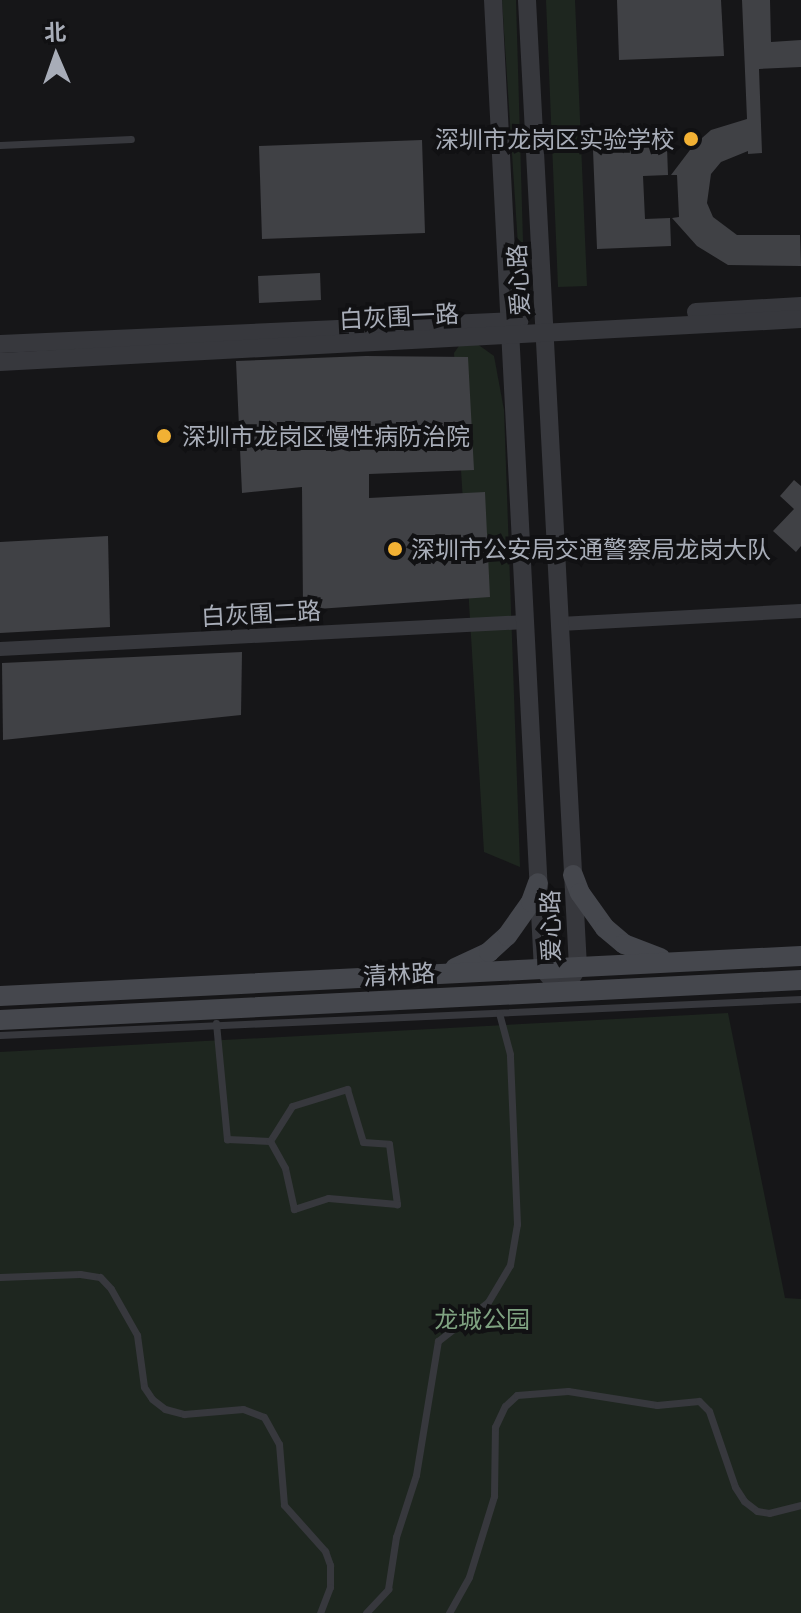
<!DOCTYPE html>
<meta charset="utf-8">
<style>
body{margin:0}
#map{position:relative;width:801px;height:1613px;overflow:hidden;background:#161618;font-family:Lato,"Noto Sans SC",sans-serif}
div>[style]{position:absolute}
.green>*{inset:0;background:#1e261f}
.building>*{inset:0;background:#404145}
.service>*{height:7px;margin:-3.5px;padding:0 3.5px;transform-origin:3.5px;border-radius:3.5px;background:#37383d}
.minor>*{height:14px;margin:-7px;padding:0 7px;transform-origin:7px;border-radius:7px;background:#37383d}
.tertiary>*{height:18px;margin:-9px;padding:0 9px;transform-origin:9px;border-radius:9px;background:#37383d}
.secondary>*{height:20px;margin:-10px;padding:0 10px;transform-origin:10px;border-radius:10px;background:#45474d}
.dots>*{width:22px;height:22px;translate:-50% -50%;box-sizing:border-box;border:4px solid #111113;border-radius:50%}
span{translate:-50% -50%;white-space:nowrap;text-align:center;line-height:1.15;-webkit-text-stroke:8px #111113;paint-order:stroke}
.poi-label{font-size:24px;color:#a8adb8}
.right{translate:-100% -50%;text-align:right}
.left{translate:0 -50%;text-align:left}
.street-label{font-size:24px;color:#a8adb8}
.park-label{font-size:24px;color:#7fa381}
.north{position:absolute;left:16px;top:16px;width:80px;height:80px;-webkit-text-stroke:6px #111113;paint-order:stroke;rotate:358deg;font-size:22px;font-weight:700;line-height:32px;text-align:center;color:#a8adb8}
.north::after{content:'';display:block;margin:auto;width:28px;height:36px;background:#a8adb8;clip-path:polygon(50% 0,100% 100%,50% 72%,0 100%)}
</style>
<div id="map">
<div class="green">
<i style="clip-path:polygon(502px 0,516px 0,524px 276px,520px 276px)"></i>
<i style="clip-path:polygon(546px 0,575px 0,587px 286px,558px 287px)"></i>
<i style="clip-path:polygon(466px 336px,494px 356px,504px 410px,520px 867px,484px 852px,454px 353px)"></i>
<i style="clip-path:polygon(728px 1013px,785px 1298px,801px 1299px,801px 1613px,0 1613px,0 1052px)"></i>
</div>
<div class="building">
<i style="clip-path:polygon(617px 0,721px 0,724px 56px,619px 60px)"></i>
<i style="clip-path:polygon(742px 0,770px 0,771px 42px,801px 40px,801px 67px,759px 69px,762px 153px,748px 154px,748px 151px,721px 162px,711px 174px,707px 203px,713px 217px,737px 235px,800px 235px,801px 266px,728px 265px,697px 246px,672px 218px,679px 217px,677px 175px,671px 175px,693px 146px,711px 130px,747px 119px)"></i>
<i style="clip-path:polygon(422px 140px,425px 233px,262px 239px,259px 146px)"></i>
<i style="clip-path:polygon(667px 147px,668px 175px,643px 176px,645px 219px,670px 218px,671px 246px,597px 249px,593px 150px)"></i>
<i style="clip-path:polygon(320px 273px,321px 300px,259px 303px,258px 276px)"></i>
<i style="clip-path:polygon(366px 356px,468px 357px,474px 470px,369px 474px,369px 498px,485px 492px,490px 597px,303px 610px,302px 487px,242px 493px,236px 361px)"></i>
<i style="clip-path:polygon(794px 480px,801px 486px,801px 546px,796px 552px,773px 531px,794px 509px,780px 496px)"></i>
<i style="clip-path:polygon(108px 536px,110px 627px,0 633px,0 542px)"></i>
<i style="clip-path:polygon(242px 652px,241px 715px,3px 740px,2px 663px)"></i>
</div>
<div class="service">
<i style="left:0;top:145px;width:131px;rotate:-2.6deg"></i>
<i style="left:216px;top:1023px;width:117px;rotate:84.6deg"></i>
<i style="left:227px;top:1139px;width:43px;rotate:2.7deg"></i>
<i style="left:270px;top:1141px;width:41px;rotate:-57.8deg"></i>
<i style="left:292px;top:1106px;width:58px;rotate:-17.2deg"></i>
<i style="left:347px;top:1089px;width:55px;rotate:73.2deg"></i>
<i style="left:363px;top:1142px;width:26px;rotate:4deg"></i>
<i style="left:389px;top:1144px;width:61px;rotate:82.4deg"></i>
<i style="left:397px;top:1204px;width:69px;rotate:-175deg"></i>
<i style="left:328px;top:1198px;width:36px;rotate:162deg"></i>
<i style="left:294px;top:1209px;width:42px;rotate:-102.4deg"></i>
<i style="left:285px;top:1168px;width:31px;rotate:-119deg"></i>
<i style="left:0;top:1035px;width:802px;rotate:-2.57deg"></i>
<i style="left:0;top:1277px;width:80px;rotate:-2.1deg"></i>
<i style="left:80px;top:1274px;width:20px;rotate:9deg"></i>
<i style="left:100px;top:1277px;width:16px;rotate:47deg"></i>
<i style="left:111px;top:1289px;width:53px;rotate:60.5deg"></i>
<i style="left:137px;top:1335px;width:52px;rotate:82.3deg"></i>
<i style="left:144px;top:1387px;width:14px;rotate:56deg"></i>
<i style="left:152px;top:1399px;width:16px;rotate:38deg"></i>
<i style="left:165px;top:1409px;width:20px;rotate:15deg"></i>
<i style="left:184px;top:1414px;width:59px;rotate:-4.8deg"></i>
<i style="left:243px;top:1409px;width:22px;rotate:21deg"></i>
<i style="left:264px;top:1417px;width:31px;rotate:61deg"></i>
<i style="left:279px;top:1444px;width:61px;rotate:85.3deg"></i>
<i style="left:284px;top:1505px;width:62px;rotate:48.3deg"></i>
<i style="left:325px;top:1551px;width:15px;rotate:70deg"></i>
<i style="left:330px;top:1565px;width:22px;rotate:90deg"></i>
<i style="left:330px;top:1587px;width:28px;rotate:111deg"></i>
<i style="left:366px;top:1613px;width:33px;rotate:-47deg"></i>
<i style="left:388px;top:1589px;width:53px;rotate:-81.3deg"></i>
<i style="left:396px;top:1537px;width:65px;rotate:-72.1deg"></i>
<i style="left:416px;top:1475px;width:136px;rotate:-80.7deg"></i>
<i style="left:438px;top:1341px;width:63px;rotate:-38deg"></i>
<i style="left:488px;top:1302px;width:43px;rotate:-59.3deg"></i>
<i style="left:510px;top:1265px;width:42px;rotate:-80.3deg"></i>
<i style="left:517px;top:1224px;width:170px;rotate:-92.4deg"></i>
<i style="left:510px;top:1054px;width:42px;rotate:-105deg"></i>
<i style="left:449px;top:1613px;width:41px;rotate:-60.9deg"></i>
<i style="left:469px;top:1577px;width:85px;rotate:-72.8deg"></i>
<i style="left:494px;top:1496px;width:69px;rotate:-89.2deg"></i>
<i style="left:495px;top:1427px;width:23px;rotate:-65deg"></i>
<i style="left:505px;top:1406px;width:16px;rotate:-43deg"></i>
<i style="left:517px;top:1395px;width:51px;rotate:-4.5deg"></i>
<i style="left:568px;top:1391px;width:90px;rotate:8.9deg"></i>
<i style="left:657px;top:1405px;width:42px;rotate:-5.4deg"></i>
<i style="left:699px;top:1401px;width:14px;rotate:45deg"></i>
<i style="left:709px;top:1411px;width:80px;rotate:71.1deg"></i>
<i style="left:735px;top:1487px;width:17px;rotate:57deg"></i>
<i style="left:744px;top:1501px;width:16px;rotate:38deg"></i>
<i style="left:757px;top:1511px;width:12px;rotate:9deg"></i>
<i style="left:769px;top:1513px;width:33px;rotate:-14deg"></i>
</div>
<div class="minor">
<i style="left:560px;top:624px;width:241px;rotate:-3.1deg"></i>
<i style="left:0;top:649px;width:526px;rotate:-2.94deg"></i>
</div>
<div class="tertiary">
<i style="left:493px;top:0;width:970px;rotate:87.05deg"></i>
<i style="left:543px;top:969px;width:30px;rotate:50deg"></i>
<i style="left:562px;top:992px;width:30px;rotate:-57deg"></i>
<i style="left:578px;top:967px;width:968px;rotate:-93.02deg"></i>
<i style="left:696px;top:312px;width:105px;rotate:-3.3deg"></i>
<i style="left:0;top:344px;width:520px;rotate:-2.54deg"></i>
<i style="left:0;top:362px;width:802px;rotate:-3.07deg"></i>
</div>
<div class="secondary">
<i style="left:573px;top:875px;width:19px;rotate:69deg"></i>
<i style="left:580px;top:893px;width:43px;rotate:54.5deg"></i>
<i style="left:605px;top:928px;width:25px;rotate:40deg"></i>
<i style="left:624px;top:944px;width:39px;rotate:21deg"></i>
<i style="left:455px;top:968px;width:38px;rotate:-25deg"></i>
<i style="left:489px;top:952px;width:24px;rotate:-42deg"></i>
<i style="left:507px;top:936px;width:42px;rotate:-54.8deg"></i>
<i style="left:531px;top:902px;width:20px;rotate:-70deg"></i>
<i style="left:0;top:996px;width:802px;rotate:-2.86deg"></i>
<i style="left:0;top:1020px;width:802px;rotate:-2.86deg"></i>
</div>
<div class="dots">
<i style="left:691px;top:139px;background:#f2b134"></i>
<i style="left:164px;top:436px;background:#f2b134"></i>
<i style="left:395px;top:549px;background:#f2b134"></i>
</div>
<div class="poi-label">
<span class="right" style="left:675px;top:139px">深圳市龙岗区实验学校</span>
<span class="left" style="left:182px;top:436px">深圳市龙岗区慢性病防治院</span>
<span class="left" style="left:411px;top:549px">深圳市公安局交通警察局龙岗大队</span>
</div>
<div class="street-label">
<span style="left:518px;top:280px;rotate:-93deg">爱心路</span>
<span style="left:399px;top:316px;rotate:-3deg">白灰围一路</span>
<span style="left:261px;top:613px;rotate:-3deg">白灰围二路</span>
<span style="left:550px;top:926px;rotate:-91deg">爱心路</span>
<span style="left:399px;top:974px;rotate:-3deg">清林路</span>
</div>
<div class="park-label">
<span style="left:482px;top:1319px">龙城公园</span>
</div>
<div class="north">北</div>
</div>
